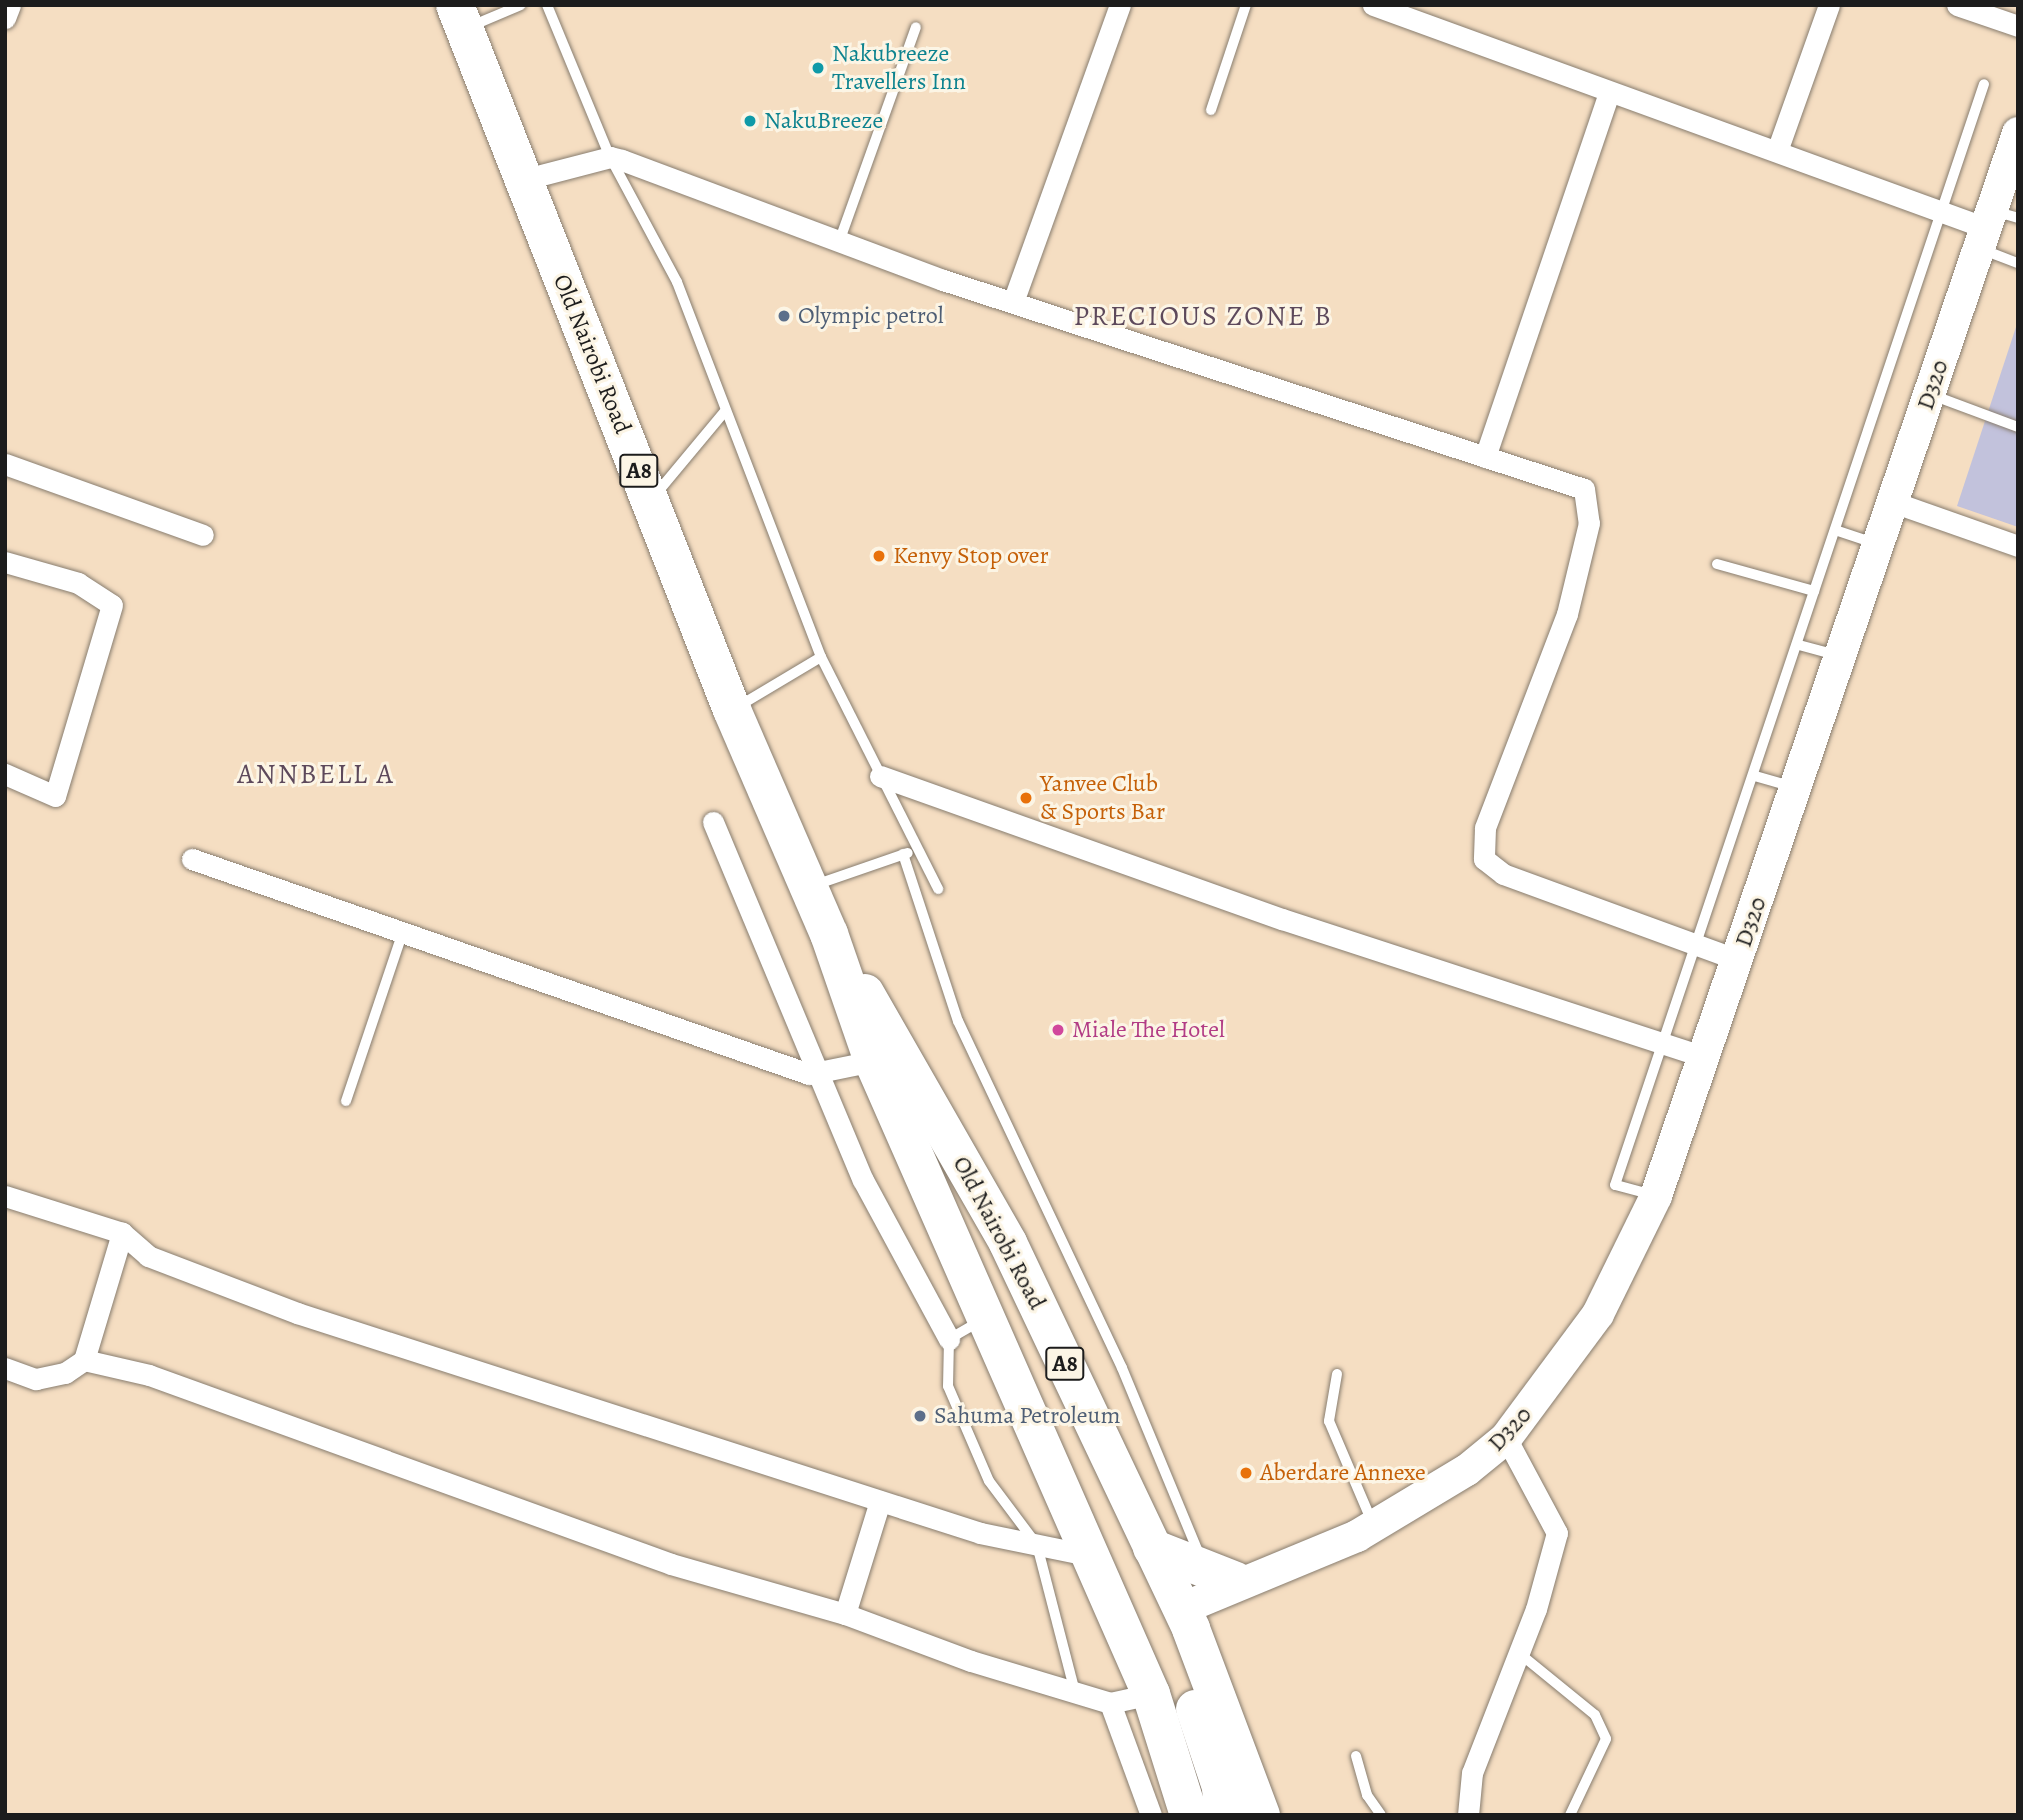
<!DOCTYPE html>
<style>
body{margin:0}
#map{position:relative;width:2023px;height:1820px;overflow:hidden;background:#f5dec2;font-family:Alegreya,serif}
div>[style]{position:absolute}
.industrial>*{inset:0;background:#c2c2dc}
.roads{filter:drop-shadow(0 0 2px #887d6f) drop-shadow(0 0 2px #887d6f)}
.lane>*{height:10px;margin:-5px;padding:0 5px;transform-origin:5px;border-radius:5px;background:#fff}
.street>*{height:21px;margin:-10.5px;padding:0 10.5px;transform-origin:10.5px;border-radius:10.5px;background:#fff}
.secondary>*{height:32px;margin:-16px;padding:0 16px;transform-origin:16px;border-radius:16px;background:#fff}
.highway>*{height:38px;margin:-19px;padding:0 19px;transform-origin:19px;border-radius:19px;background:#fff}
.dots>*{width:19px;height:19px;translate:-50% -50%;box-sizing:border-box;border:4px solid #fcf5e5;border-radius:50%}
span{translate:-50% -50%;white-space:nowrap;text-align:center;line-height:1.15;-webkit-text-stroke:6px #fcf5e5;paint-order:stroke}
.shield-label span{padding:2px 5px;background:#fcf5e5;border:2px solid;border-radius:5px;-webkit-text-stroke-width:0}
.shield-label{font-size:23px;color:#1c1c1c;font-weight:700}
.culture-label{font-size:24px;color:#0d838f}
.left{translate:0 -50%;text-align:left}
.service-label{font-size:24px;color:#4e5e75}
.street-label{font-size:24px;color:#1c1c1c}
.food-label{font-size:24px;color:#c56008}
.hotel-label{font-size:24px;color:#b23c85}
.quarter-label{font-size:28px;color:#5d495b;letter-spacing:2px}
.frame{position:absolute;inset:0;border:7px solid #1c1c1c;pointer-events:none}
</style>
<div id="map">
<div class="industrial">
<i style="clip-path:polygon(2018px 321px,2018px 527px,1957px 506px)"></i>
</div>
<div class="roads">
<div class="lane">
<i style="left:547px;top:5px;width:165px;rotate:67.5deg"></i>
<i style="left:610px;top:157px;width:142px;rotate:61.8deg"></i>
<i style="left:677px;top:282px;width:402px;rotate:69deg"></i>
<i style="left:821px;top:657px;width:98px;rotate:149.2deg"></i>
<i style="left:469px;top:27px;width:56px;rotate:-22.9deg"></i>
<i style="left:1211px;top:110px;width:111px;rotate:-71.6deg"></i>
<i style="left:1994px;top:211px;width:25px;rotate:16deg"></i>
<i style="left:839px;top:242px;width:228px;rotate:-70.3deg"></i>
<i style="left:1981px;top:249px;width:40px;rotate:21deg"></i>
<i style="left:1932px;top:395px;width:92px;rotate:20.4deg"></i>
<i style="left:656px;top:494px;width:109px;rotate:-50.2deg"></i>
<i style="left:1835px;top:530px;width:41px;rotate:18.4deg"></i>
<i style="left:1717px;top:564px;width:101px;rotate:15.6deg"></i>
<i style="left:1799px;top:645px;width:38px;rotate:15deg"></i>
<i style="left:821px;top:657px;width:260px;rotate:63.2deg"></i>
<i style="left:1755px;top:776px;width:40px;rotate:16deg"></i>
<i style="left:903px;top:854px;width:176px;rotate:71.8deg"></i>
<i style="left:958px;top:1021px;width:384px;rotate:64.7deg"></i>
<i style="left:1122px;top:1368px;width:204px;rotate:67.5deg"></i>
<i style="left:815px;top:885px;width:98px;rotate:-19deg"></i>
<i style="left:346px;top:1101px;width:182px;rotate:-71.4deg"></i>
<i style="left:1653px;top:1195px;width:39px;rotate:-165deg"></i>
<i style="left:1615px;top:1185px;width:1161px;rotate:-71.47deg"></i>
<i style="left:982px;top:1320px;width:38px;rotate:150deg"></i>
<i style="left:949px;top:1339px;width:47px;rotate:91.2deg"></i>
<i style="left:948px;top:1386px;width:103px;rotate:66.7deg"></i>
<i style="left:989px;top:1481px;width:80px;rotate:53.1deg"></i>
<i style="left:1037px;top:1545px;width:152px;rotate:75.5deg"></i>
<i style="left:1337px;top:1374px;width:48px;rotate:99.7deg"></i>
<i style="left:1329px;top:1421px;width:112px;rotate:66.9deg"></i>
<i style="left:1519px;top:1653px;width:98px;rotate:39.2deg"></i>
<i style="left:1595px;top:1715px;width:26px;rotate:65deg"></i>
<i style="left:1606px;top:1739px;width:84px;rotate:115.3deg"></i>
<i style="left:1356px;top:1756px;width:41px;rotate:74.2deg"></i>
<i style="left:1367px;top:1795px;width:24px;rotate:55deg"></i>
</div>
<div class="street">
<i style="left:1373px;top:5px;width:652px;rotate:19.99deg"></i>
<i style="left:1957px;top:5px;width:65px;rotate:19deg"></i>
<i style="left:5px;top:18px;width:14px;rotate:-69deg"></i>
<i style="left:1777px;top:151px;width:155px;rotate:-70.4deg"></i>
<i style="left:522px;top:180px;width:91px;rotate:-14.6deg"></i>
<i style="left:610px;top:157px;width:12px;rotate:14deg"></i>
<i style="left:622px;top:160px;width:343px;rotate:20.5deg"></i>
<i style="left:943px;top:280px;width:674px;rotate:18.06deg"></i>
<i style="left:1584px;top:489px;width:34px;rotate:82deg"></i>
<i style="left:1589px;top:523px;width:94px;rotate:103.6deg"></i>
<i style="left:1567px;top:614px;width:229px;rotate:111deg"></i>
<i style="left:1485px;top:828px;width:31px;rotate:92deg"></i>
<i style="left:1484px;top:859px;width:24px;rotate:38deg"></i>
<i style="left:1503px;top:874px;width:250px;rotate:20.1deg"></i>
<i style="left:1013px;top:302px;width:316px;rotate:-70.2deg"></i>
<i style="left:1485px;top:457px;width:385px;rotate:-71.2deg"></i>
<i style="left:5px;top:464px;width:210px;rotate:19.7deg"></i>
<i style="left:1893px;top:502px;width:133px;rotate:19.4deg"></i>
<i style="left:5px;top:562px;width:76px;rotate:16deg"></i>
<i style="left:78px;top:583px;width:40px;rotate:32.9deg"></i>
<i style="left:112px;top:605px;width:199px;rotate:106.6deg"></i>
<i style="left:55px;top:796px;width:55px;rotate:-156.3deg"></i>
<i style="left:880px;top:776px;width:427px;rotate:19.6deg"></i>
<i style="left:1282px;top:919px;width:442px;rotate:18.1deg"></i>
<i style="left:713px;top:822px;width:388px;rotate:67.3deg"></i>
<i style="left:863px;top:1180px;width:181px;rotate:61.6deg"></i>
<i style="left:192px;top:859px;width:653px;rotate:19.21deg"></i>
<i style="left:809px;top:1074px;width:65px;rotate:-11.5deg"></i>
<i style="left:5px;top:1196px;width:123px;rotate:17.5deg"></i>
<i style="left:84px;top:1360px;width:133px;rotate:-73.3deg"></i>
<i style="left:122px;top:1233px;width:35px;rotate:41deg"></i>
<i style="left:148px;top:1256px;width:160px;rotate:20.9deg"></i>
<i style="left:297px;top:1313px;width:718px;rotate:17.85deg"></i>
<i style="left:980px;top:1533px;width:114px;rotate:11.6deg"></i>
<i style="left:5px;top:1368px;width:33px;rotate:20deg"></i>
<i style="left:36px;top:1379px;width:30px;rotate:-12deg"></i>
<i style="left:65px;top:1373px;width:23px;rotate:-34deg"></i>
<i style="left:84px;top:1360px;width:67px;rotate:13deg"></i>
<i style="left:149px;top:1375px;width:555px;rotate:19.9deg"></i>
<i style="left:671px;top:1564px;width:181px;rotate:16deg"></i>
<i style="left:845px;top:1614px;width:134px;rotate:20.5deg"></i>
<i style="left:971px;top:1661px;width:145px;rotate:16.8deg"></i>
<i style="left:1110px;top:1703px;width:42px;rotate:-12.4deg"></i>
<i style="left:845px;top:1614px;width:118px;rotate:-72.8deg"></i>
<i style="left:1110px;top:1703px;width:119px;rotate:69.9deg"></i>
<i style="left:1468px;top:1815px;width:42px;rotate:-84.6deg"></i>
<i style="left:1472px;top:1773px;width:176px;rotate:-68.7deg"></i>
<i style="left:1536px;top:1609px;width:79px;rotate:-74.6deg"></i>
<i style="left:1557px;top:1533px;width:108px;rotate:-118.2deg"></i>
</div>
<div class="secondary">
<i style="left:1181px;top:1609px;width:191px;rotate:-22.5deg"></i>
<i style="left:1357px;top:1536px;width:128px;rotate:-31deg"></i>
<i style="left:1467px;top:1470px;width:50px;rotate:-39.4deg"></i>
<i style="left:1506px;top:1438px;width:154px;rotate:-53.4deg"></i>
<i style="left:1598px;top:1314px;width:131px;rotate:-63.8deg"></i>
<i style="left:1656px;top:1196px;width:1123px;rotate:-71.19deg"></i>
</div>
<div class="highway">
<i style="left:455px;top:5px;width:757px;rotate:68.55deg"></i>
<i style="left:732px;top:710px;width:244px;rotate:66.6deg"></i>
<i style="left:829px;top:934px;width:134px;rotate:70.9deg"></i>
<i style="left:873px;top:1061px;width:691px;rotate:66.29deg"></i>
<i style="left:1151px;top:1694px;width:127px;rotate:72.6deg"></i>
<i style="left:865px;top:993px;width:288px;rotate:60.2deg"></i>
<i style="left:1008px;top:1243px;width:427px;rotate:64.6deg"></i>
<i style="left:1191px;top:1629px;width:199px;rotate:69.4deg"></i>
<i style="left:1152px;top:1548px;width:90px;rotate:21.4deg"></i>
<i style="left:1195px;top:1709px;width:82px;rotate:71.6deg"></i>
<i style="left:1221px;top:1787px;width:28px;rotate:86deg"></i>
</div>
</div>
<div class="dots">
<i style="left:818px;top:68px;background:#0f9aa8"></i>
<i style="left:750px;top:121px;background:#0f9aa8"></i>
<i style="left:784px;top:316px;background:#5c6f8a"></i>
<i style="left:879px;top:556px;background:#e8710a"></i>
<i style="left:1026px;top:798px;background:#e8710a"></i>
<i style="left:1058px;top:1030px;background:#d1479c"></i>
<i style="left:920px;top:1416px;background:#5c6f8a"></i>
<i style="left:1246px;top:1473px;background:#e8710a"></i>
</div>
<div class="shield-label">
<span style="left:639px;top:471px">A8</span>
<span style="left:1065px;top:1364px">A8</span>
</div>
<div class="culture-label">
<span class="left" style="left:832px;top:68px">Nakubreeze<br>Travellers Inn</span>
<span class="left" style="left:764px;top:121px">NakuBreeze</span>
</div>
<div class="service-label">
<span class="left" style="left:798px;top:316px">Olympic petrol</span>
<span class="left" style="left:934px;top:1416px">Sahuma Petroleum</span>
</div>
<div class="street-label">
<span style="left:592px;top:354px;rotate:68deg">Old Nairobi Road</span>
<span style="left:1933px;top:385px;rotate:-71deg">D320</span>
<span style="left:1751px;top:922px;rotate:-71deg">D320</span>
<span style="left:999px;top:1233px;rotate:62deg">Old Nairobi Road</span>
<span style="left:1510px;top:1429px;rotate:-47deg">D320</span>
</div>
<div class="food-label">
<span class="left" style="left:893px;top:556px">Kenvy Stop over</span>
<span class="left" style="left:1040px;top:798px">Yanvee Club<br>&amp; Sports Bar</span>
<span class="left" style="left:1260px;top:1473px">Aberdare Annexe</span>
</div>
<div class="hotel-label">
<span class="left" style="left:1072px;top:1030px">Miale The Hotel</span>
</div>
<div class="quarter-label">
<span style="left:1203px;top:316px">PRECIOUS ZONE B</span>
<span style="left:316px;top:774px">ANNBELL A</span>
</div>
<div class="frame"></div>
</div>
